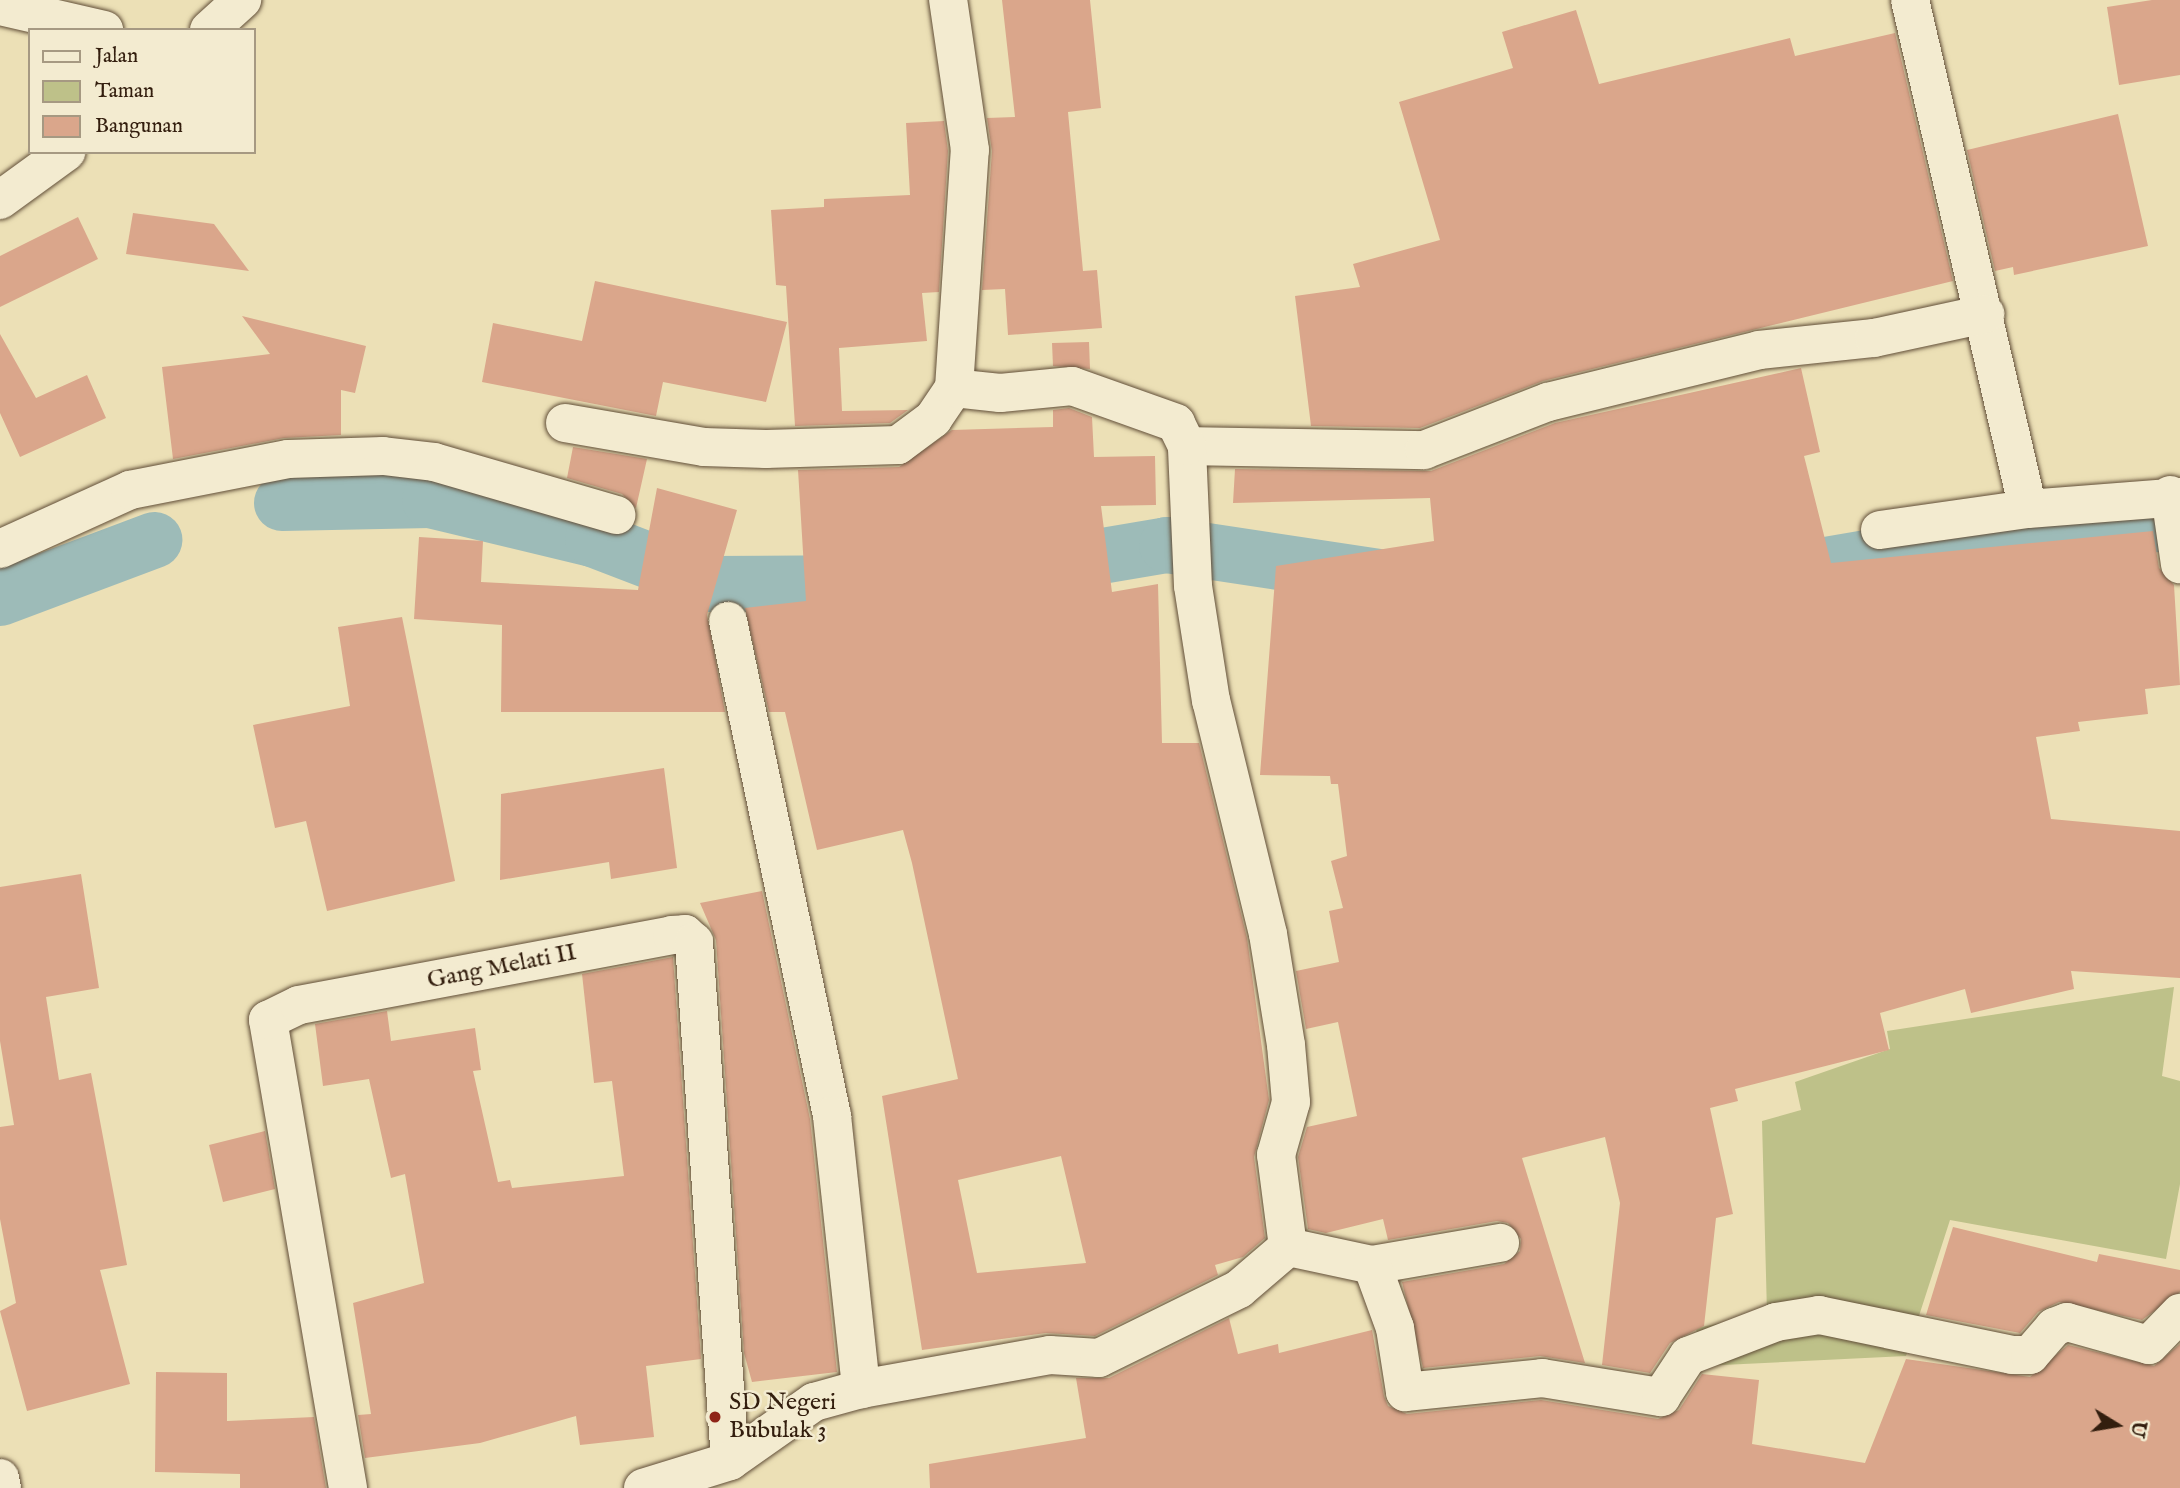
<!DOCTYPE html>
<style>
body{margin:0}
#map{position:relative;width:2180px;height:1488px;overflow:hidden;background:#ece0b6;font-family:"IM FELL English",serif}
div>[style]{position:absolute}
.green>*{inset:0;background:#bec189}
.canal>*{height:56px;margin:-28px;padding:0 28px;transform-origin:28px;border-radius:28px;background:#9dbbb8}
.building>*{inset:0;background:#daa68b}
.roads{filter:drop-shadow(0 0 2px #614e38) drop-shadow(0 0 2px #614e38)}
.street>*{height:38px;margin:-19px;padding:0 19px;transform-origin:19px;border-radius:19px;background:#f3ebd0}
.dots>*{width:19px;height:19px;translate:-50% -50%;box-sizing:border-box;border:4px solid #f3ebd0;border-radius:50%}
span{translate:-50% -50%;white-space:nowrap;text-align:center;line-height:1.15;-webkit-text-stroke:5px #f3ebd0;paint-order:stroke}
.street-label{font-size:24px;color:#331e0e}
.poi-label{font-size:24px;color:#331e0e}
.left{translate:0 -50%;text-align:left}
.legend{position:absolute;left:28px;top:28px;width:228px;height:126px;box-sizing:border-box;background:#f3ebd0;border:2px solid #a69982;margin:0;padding:9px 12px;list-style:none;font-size:21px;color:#331e0e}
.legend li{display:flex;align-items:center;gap:14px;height:35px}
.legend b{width:35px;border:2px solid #a69982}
.north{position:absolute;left:2082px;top:1390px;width:70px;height:70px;-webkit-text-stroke:5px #f3ebd0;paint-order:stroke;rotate:101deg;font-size:19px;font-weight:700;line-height:28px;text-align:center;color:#331e0e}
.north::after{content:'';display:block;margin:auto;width:24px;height:32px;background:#331e0e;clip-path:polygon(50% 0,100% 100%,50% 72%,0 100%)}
</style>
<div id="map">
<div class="green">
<i style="clip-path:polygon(2174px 987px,2162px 1076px,2180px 1081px,2180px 1184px,2166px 1259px,1950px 1220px,1906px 1356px,1702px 1366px,1696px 1328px,1767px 1314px,1762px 1121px,1801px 1110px,1795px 1082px,1890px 1049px,1887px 1031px)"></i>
</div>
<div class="canal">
<i style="left:282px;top:503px;width:148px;rotate:-1.2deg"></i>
<i style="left:430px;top:500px;width:168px;rotate:13.5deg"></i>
<i style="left:593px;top:539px;width:125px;rotate:21deg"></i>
<i style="left:710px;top:584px;width:171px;rotate:-0.3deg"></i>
<i style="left:1031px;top:568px;width:138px;rotate:-9.6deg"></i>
<i style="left:1167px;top:545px;width:214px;rotate:8.6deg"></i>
<i style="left:1773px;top:574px;width:201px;rotate:-9.7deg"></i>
<i style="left:1971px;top:540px;width:210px;rotate:-4.9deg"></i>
<i style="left:0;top:598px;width:165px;rotate:-20.6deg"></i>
</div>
<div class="building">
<i style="clip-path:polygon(1002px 0,1090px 0,1101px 108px,1068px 112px,1083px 271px,1097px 270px,1102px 328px,1008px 335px,1005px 289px,982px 290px,992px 151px,987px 118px,1015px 117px)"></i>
<i style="clip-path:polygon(2152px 0,2180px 0,2180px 75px,2119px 85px,2107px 7px)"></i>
<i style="clip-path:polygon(1576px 10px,1599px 84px,1790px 38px,1795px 56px,1895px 33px,1953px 281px,1543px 381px,1420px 428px,1311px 426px,1295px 296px,1360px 287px,1353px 264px,1440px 240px,1399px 102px,1513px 68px,1502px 32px)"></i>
<i style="clip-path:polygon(2118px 114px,2148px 246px,2014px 275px,2013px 267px,1995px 271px,1967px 150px)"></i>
<i style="clip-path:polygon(944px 121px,948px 151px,939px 292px,922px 293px,927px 341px,839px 348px,842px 411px,908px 410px,890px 423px,795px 426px,786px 286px,776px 285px,771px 210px,824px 207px,824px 199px,910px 195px,906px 123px)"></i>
<i style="clip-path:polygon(133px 213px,214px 224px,249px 271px,126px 254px)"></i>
<i style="clip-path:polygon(78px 217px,98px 259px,0 307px,0 256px)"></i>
<i style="clip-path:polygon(595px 281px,787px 322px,766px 402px,663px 382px,656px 416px,482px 382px,493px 323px,582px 341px)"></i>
<i style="clip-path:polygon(242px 316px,366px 346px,355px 393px,341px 390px,341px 435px,284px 438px,173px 459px,162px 367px,270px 354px)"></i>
<i style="clip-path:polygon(0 334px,36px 398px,87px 375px,106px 418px,20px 457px,0 413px)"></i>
<i style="clip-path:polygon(1089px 342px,1090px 369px,1053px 366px,1052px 343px)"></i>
<i style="clip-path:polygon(1801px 368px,1820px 452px,1804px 456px,1831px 563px,2153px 531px,2159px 568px,2174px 585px,2180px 685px,2145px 689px,2148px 714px,2078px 722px,2080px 731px,2036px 737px,2051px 819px,2180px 831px,2180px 978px,2071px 971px,2074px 989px,1971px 1013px,1965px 989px,1880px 1013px,1889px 1050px,1735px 1089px,1738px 1101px,1710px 1108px,1733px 1214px,1716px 1218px,1704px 1326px,1670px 1343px,1650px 1373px,1602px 1365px,1620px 1203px,1605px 1137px,1522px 1158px,1585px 1363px,1540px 1356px,1423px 1368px,1402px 1282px,1504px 1264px,1520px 1251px,1521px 1239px,1508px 1223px,1497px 1221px,1388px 1240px,1383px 1219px,1326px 1233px,1308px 1229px,1298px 1157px,1307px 1127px,1357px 1116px,1338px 1022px,1306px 1029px,1296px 971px,1339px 962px,1329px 911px,1343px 908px,1331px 861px,1347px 856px,1338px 784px,1331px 784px,1330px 776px,1260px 775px,1276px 566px,1434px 541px,1430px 498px,1233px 503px,1235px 469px,1431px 471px,1555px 423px)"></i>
<i style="clip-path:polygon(evenodd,1069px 408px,1092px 417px,1094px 457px,1155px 456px,1156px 505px,1101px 506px,1112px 592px,1158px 584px,1162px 743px,1199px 743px,1247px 938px,1269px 1100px,1254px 1157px,1265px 1238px,1243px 1257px,1215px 1265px,1218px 1275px,1095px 1336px,1046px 1333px,922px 1350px,882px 1096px,958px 1079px,912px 863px,903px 830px,817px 850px,785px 712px,769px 712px,745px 608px,806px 601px,798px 470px,899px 467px,952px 430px,1053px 427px,1053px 410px,1069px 408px,1061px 1156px,1086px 1263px,977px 1273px,958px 1180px,1061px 1156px)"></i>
<i style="clip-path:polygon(573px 447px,647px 459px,636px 508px,622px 494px,567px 478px)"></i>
<i style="clip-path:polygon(657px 488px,737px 510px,707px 615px,725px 712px,501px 712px,502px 625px,414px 619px,419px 537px,483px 541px,481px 582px,638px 590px)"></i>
<i style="clip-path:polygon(402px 617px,455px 881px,327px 911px,306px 821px,275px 828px,253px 725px,350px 706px,338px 627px)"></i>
<i style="clip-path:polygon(664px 768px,677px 868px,611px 879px,609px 862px,500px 880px,501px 794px)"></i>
<i style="clip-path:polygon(81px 874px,99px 988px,46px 997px,59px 1080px,91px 1073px,127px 1265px,100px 1270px,130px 1384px,27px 1411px,0 1311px,16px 1303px,0 1219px,0 1127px,14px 1125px,0 1041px,0 887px)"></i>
<i style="clip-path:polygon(762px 891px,810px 1119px,837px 1372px,752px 1382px,744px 1353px,716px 940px,700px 903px)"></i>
<i style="clip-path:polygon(673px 957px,701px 1359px,646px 1366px,654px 1437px,580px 1445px,576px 1416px,480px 1443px,365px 1458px,358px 1415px,371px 1414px,353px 1303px,424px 1283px,405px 1174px,391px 1178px,369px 1079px,323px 1086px,315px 1024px,387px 1011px,391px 1041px,475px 1028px,481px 1070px,473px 1071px,498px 1182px,510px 1180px,512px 1188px,624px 1176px,612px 1081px,594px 1083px,582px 974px)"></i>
<i style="clip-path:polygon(265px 1131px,275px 1189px,223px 1202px,209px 1145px)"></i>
<i style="clip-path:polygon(1953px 1227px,2097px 1262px,2099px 1254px,2180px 1270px,2180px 1292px,2142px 1320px,2059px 1302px,2038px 1312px,2020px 1333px,1926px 1315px)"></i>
<i style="clip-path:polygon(1229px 1318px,1238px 1354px,1278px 1344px,1279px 1353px,1372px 1330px,1384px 1396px,1388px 1406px,1407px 1414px,1541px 1400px,1658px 1419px,1679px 1410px,1702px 1374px,1759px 1380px,1752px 1444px,1865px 1463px,1906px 1359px,2030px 1377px,2068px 1345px,2154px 1366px,2180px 1344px,2180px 1488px,930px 1488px,929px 1464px,1086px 1438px,1076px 1378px,1109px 1378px)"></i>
<i style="clip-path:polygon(156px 1372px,227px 1373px,227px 1421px,314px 1417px,326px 1488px,240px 1488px,240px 1474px,155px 1472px)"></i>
</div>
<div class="roads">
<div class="street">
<i style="left:1910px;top:0;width:522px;rotate:76.95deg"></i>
<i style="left:2028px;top:509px;width:152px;rotate:-4.5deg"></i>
<i style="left:0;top:6px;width:107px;rotate:13deg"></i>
<i style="left:209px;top:30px;width:45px;rotate:-42.3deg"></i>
<i style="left:0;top:200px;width:82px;rotate:-36deg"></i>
<i style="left:565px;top:423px;width:141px;rotate:9.8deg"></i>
<i style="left:704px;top:447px;width:62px;rotate:1.8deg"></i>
<i style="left:766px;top:449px;width:132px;rotate:-1.7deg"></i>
<i style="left:898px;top:445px;width:44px;rotate:-36.6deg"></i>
<i style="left:933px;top:419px;width:37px;rotate:-56deg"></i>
<i style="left:954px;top:388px;width:239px;rotate:-86.2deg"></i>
<i style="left:970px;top:150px;width:152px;rotate:-98.3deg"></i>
<i style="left:1187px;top:446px;width:237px;rotate:1deg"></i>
<i style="left:1424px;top:450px;width:133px;rotate:-21.2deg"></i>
<i style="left:1548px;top:402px;width:217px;rotate:-13.8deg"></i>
<i style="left:1759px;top:350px;width:116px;rotate:-6deg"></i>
<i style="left:1874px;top:338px;width:114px;rotate:-12.2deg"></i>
<i style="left:2170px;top:495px;width:70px;rotate:81.8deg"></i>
<i style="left:1880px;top:530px;width:149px;rotate:-8.1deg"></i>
<i style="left:0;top:549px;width:143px;rotate:-24.4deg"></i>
<i style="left:130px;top:490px;width:161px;rotate:-11.1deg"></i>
<i style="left:288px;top:459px;width:95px;rotate:-1.8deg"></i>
<i style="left:383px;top:456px;width:51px;rotate:6.7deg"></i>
<i style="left:434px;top:462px;width:190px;rotate:16.2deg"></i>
<i style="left:728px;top:621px;width:506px;rotate:78.13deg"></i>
<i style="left:832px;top:1116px;width:275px;rotate:83.9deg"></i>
<i style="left:1288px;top:1247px;width:86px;rotate:12.1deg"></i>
<i style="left:1372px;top:1265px;width:130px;rotate:-9.8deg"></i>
<i style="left:1372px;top:1265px;width:67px;rotate:69.9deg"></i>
<i style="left:1395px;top:1328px;width:65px;rotate:81.1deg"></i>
<i style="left:1405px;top:1392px;width:138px;rotate:-5.8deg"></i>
<i style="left:1542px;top:1378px;width:121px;rotate:9.1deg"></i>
<i style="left:1661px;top:1397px;width:49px;rotate:-56.6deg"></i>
<i style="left:1688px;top:1356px;width:94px;rotate:-21.1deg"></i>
<i style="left:1776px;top:1322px;width:44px;rotate:-9.2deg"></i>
<i style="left:1819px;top:1315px;width:197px;rotate:11.7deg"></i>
<i style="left:2012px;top:1355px;width:18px"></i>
<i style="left:2030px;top:1355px;width:37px;rotate:-49deg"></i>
<i style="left:2054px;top:1327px;width:14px;rotate:-21deg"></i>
<i style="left:2067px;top:1322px;width:85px;rotate:15.7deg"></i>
<i style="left:2149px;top:1345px;width:45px;rotate:-45.9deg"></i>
<i style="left:0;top:1478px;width:10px;rotate:79deg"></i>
<i style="left:348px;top:1488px;width:475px;rotate:-99.7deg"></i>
<i style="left:268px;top:1020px;width:34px;rotate:-26deg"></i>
<i style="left:299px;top:1005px;width:380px;rotate:-10.6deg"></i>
<i style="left:672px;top:935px;width:13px;rotate:-4deg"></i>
<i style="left:685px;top:934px;width:12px;rotate:42deg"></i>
<i style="left:694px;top:942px;width:520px;rotate:86.03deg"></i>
<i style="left:643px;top:1488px;width:91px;rotate:-17.2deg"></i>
<i style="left:730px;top:1461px;width:103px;rotate:-35.1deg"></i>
<i style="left:814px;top:1402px;width:49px;rotate:-15.5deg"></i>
<i style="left:861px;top:1389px;width:192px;rotate:-10.2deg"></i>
<i style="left:1050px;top:1355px;width:49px;rotate:3.5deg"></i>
<i style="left:1099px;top:1358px;width:156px;rotate:-26.2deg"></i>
<i style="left:1239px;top:1289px;width:65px;rotate:-40.6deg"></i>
<i style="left:1288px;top:1247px;width:93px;rotate:-97.4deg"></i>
<i style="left:1276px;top:1155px;width:55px;rotate:-74.2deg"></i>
<i style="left:1291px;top:1102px;width:57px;rotate:-95deg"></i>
<i style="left:1286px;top:1045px;width:112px;rotate:-99.2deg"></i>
<i style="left:1268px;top:934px;width:240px;rotate:-103.7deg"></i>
<i style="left:1211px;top:701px;width:116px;rotate:-98.9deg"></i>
<i style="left:1193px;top:586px;width:140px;rotate:-92.5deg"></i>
<i style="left:1187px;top:446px;width:25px;rotate:-116deg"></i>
<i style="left:1176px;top:423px;width:110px;rotate:-160.4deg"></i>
<i style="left:1072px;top:386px;width:72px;rotate:174.4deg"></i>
<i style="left:1000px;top:393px;width:46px;rotate:-173.8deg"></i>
</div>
</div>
<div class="dots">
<i style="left:715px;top:1417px;background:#8f2418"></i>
</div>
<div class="street-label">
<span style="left:502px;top:967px;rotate:-11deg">Gang Melati II</span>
</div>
<div class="poi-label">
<span class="left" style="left:729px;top:1417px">SD Negeri<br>Bubulak 3</span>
</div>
<ul class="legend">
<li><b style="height:9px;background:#f3ebd0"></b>Jalan</li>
<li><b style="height:19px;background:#bec189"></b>Taman</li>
<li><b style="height:19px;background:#daa68b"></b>Bangunan</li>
</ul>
<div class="north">U</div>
</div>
